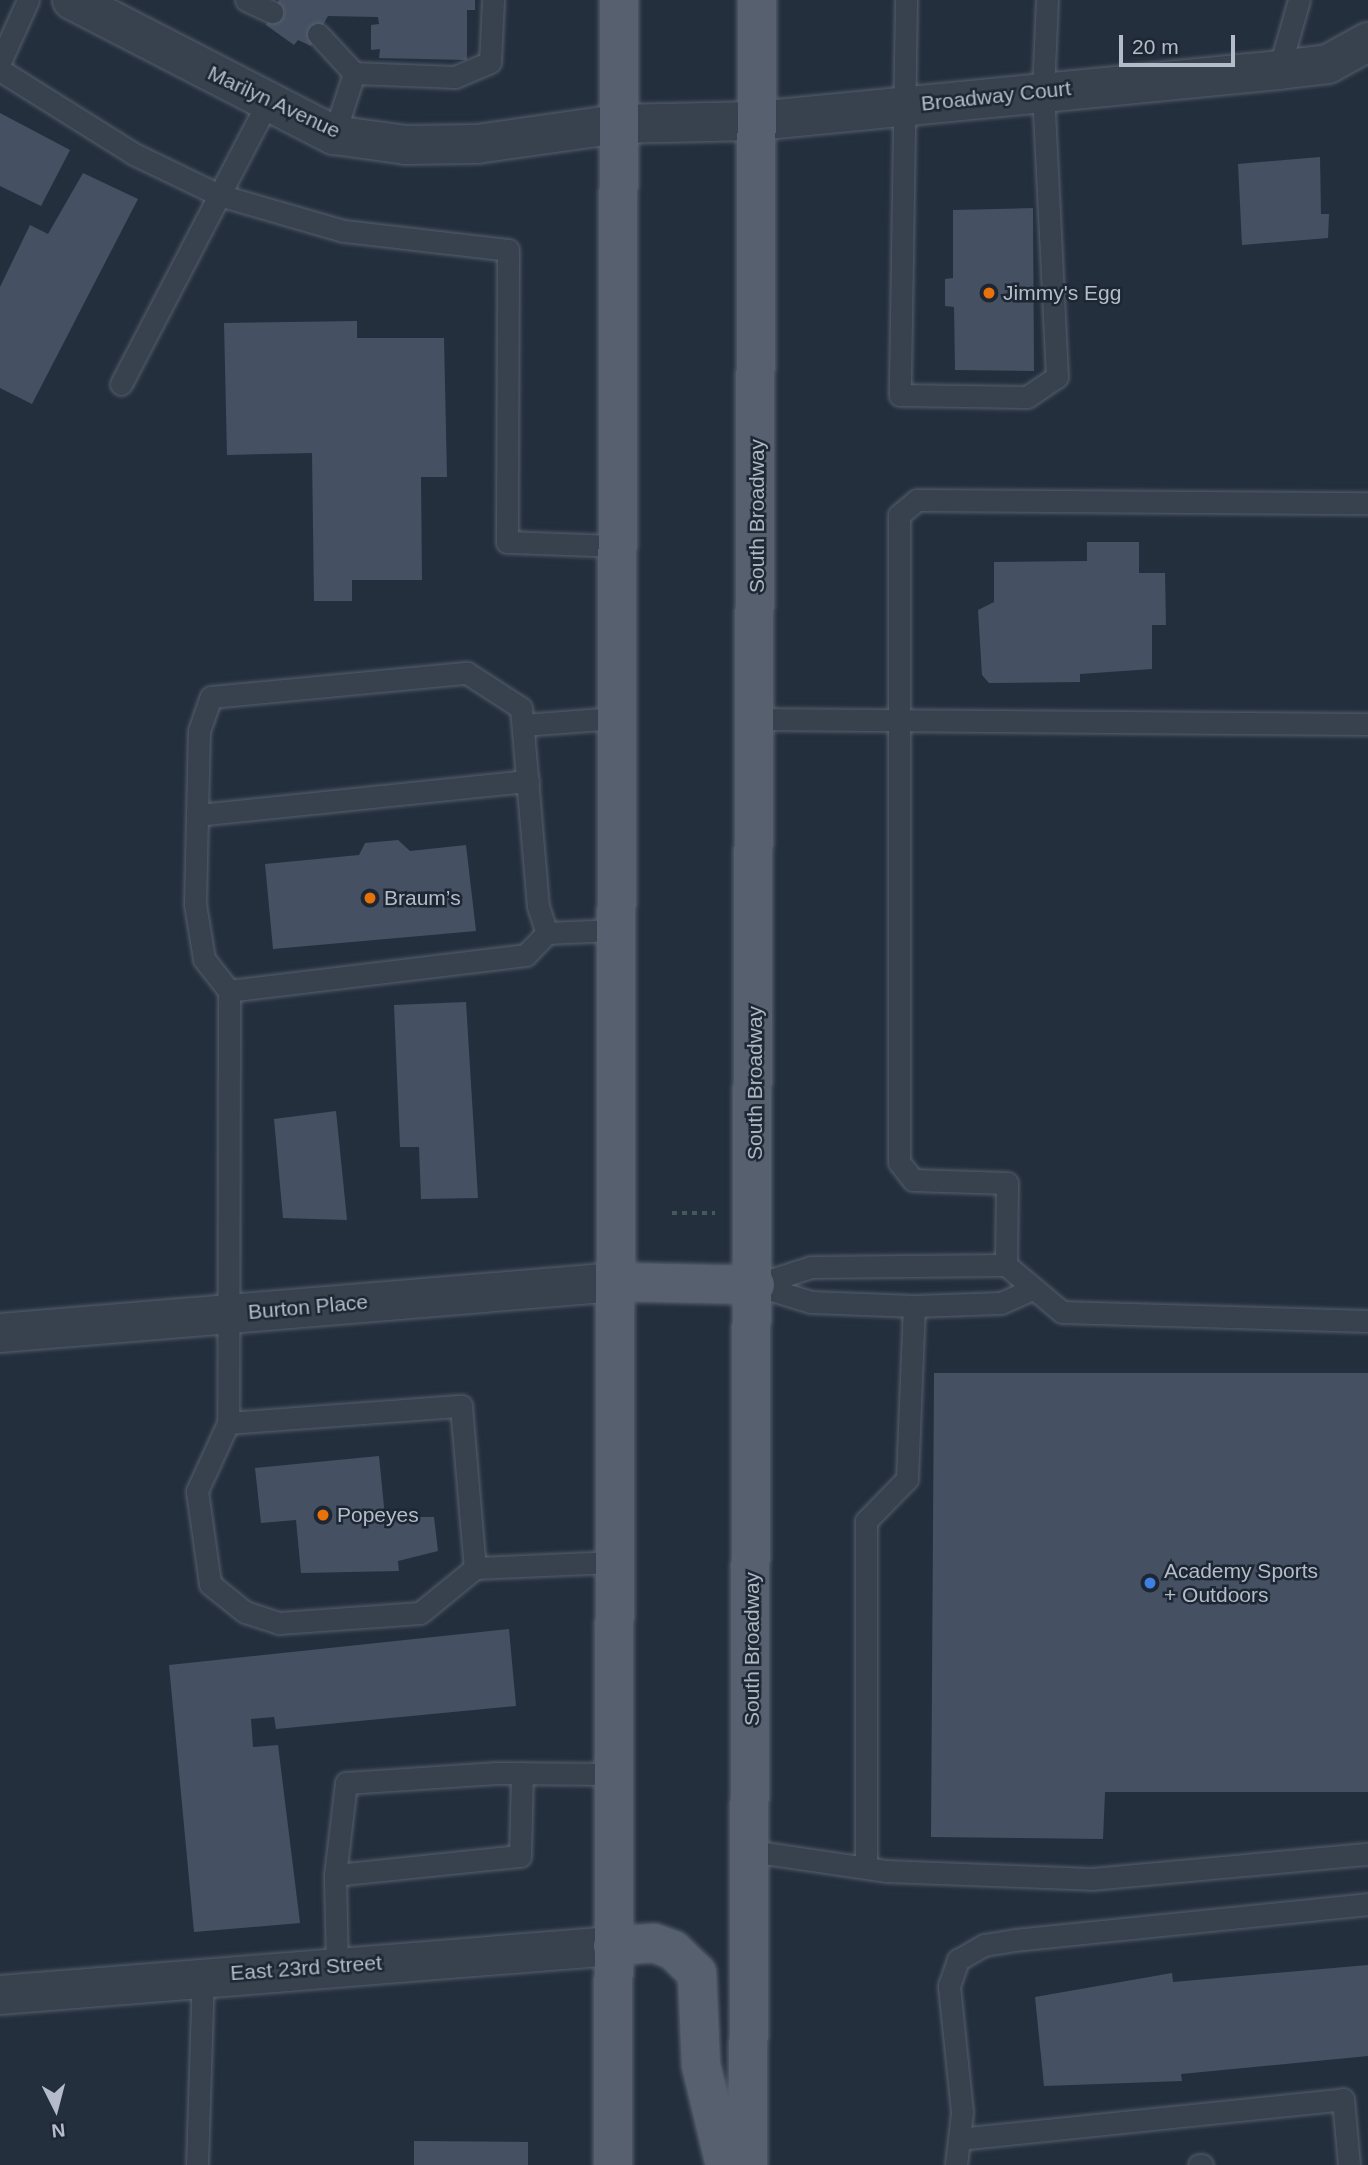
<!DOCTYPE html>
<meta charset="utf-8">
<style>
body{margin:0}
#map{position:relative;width:1368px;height:2165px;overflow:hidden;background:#242f3e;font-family:Arial,sans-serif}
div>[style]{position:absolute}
.building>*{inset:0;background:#455162}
.path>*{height:4.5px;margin-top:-2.25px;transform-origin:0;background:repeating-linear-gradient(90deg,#44595c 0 5px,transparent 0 10px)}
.roads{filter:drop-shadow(0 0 2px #565f6c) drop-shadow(0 0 2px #565f6c)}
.lane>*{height:21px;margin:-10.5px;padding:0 10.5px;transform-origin:10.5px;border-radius:10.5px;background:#38414e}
.street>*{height:38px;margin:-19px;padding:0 19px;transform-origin:19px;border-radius:19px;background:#38414e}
.primary>*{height:38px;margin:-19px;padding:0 19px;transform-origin:19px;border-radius:19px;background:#56606e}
.dots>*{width:19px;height:19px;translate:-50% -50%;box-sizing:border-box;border:4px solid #1d2633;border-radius:50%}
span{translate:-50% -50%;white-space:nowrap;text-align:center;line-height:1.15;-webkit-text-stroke:5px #1d2633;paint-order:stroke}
.street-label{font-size:21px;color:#b4bcc9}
.poi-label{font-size:21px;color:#b4bcc9}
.left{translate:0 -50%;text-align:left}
.north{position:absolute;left:21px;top:2074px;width:70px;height:70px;-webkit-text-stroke:5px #1d2633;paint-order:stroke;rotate:174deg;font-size:19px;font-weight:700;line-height:28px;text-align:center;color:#b4bcc9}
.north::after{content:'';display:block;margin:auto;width:24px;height:32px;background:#b4bcc9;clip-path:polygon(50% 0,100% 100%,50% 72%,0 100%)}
.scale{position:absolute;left:1119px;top:35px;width:116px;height:32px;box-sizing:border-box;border:4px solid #b4bcc9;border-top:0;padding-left:9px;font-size:21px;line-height:24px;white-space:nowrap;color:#b4bcc9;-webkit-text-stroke:5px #1d2633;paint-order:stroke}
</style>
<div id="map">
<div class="building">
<i style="clip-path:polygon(279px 0,475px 0,475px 10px,467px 10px,467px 60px,379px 58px,380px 49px,371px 50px,371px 25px,379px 24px,378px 17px,328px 16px,311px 46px,298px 40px,294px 45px,266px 25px)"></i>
<i style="clip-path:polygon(0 113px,70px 150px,41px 206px,0 186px)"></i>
<i style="clip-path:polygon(1320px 157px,1321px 214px,1329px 214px,1328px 238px,1242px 245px,1238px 164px)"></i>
<i style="clip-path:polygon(83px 173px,138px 199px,32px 404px,0 388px,0 287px,30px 225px,48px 234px)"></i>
<i style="clip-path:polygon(1033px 208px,1034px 371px,955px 370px,954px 307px,945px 306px,945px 279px,953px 278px,953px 210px)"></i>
<i style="clip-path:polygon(357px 321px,357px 338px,444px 338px,447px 477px,421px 477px,422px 580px,352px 580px,352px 601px,314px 601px,312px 453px,227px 455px,224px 323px)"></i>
<i style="clip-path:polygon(1087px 542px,1139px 542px,1139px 573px,1165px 573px,1166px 625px,1152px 625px,1152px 669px,1080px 674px,1080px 682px,989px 683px,982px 675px,978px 610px,994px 602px,994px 562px,1087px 561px)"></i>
<i style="clip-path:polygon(398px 840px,410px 851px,466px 845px,476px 931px,273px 949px,265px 864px,359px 855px,365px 843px)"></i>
<i style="clip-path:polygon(466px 1002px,478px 1198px,421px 1199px,419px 1147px,400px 1147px,394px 1005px)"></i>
<i style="clip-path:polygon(336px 1111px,347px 1220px,283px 1218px,274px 1119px)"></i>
<i style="clip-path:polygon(934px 1373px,1368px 1373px,1368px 1792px,1105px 1792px,1103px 1839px,931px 1837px)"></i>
<i style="clip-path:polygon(379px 1456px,385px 1517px,434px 1517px,438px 1551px,398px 1561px,399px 1571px,301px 1573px,296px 1520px,261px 1523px,255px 1468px)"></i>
<i style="clip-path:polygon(509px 1629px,516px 1706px,276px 1729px,274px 1717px,251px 1719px,253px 1747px,278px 1745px,300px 1923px,194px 1932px,169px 1665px)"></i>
<i style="clip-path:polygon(1368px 1965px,1368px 2056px,1181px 2074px,1182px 2081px,1044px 2086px,1035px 1997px,1172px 1973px,1173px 1982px)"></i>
<i style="clip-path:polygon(414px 2141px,528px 2142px,528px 2165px,414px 2165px)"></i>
</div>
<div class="path">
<i style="left:672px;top:1213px;width:43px"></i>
</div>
<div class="roads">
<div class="lane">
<i style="left:246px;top:0;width:29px;rotate:25deg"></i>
<i style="left:906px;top:0;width:395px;rotate:90.9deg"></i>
<i style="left:900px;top:395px;width:127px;rotate:0.9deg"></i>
<i style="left:1027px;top:397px;width:36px;rotate:-34deg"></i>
<i style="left:1057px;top:377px;width:286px;rotate:-92.8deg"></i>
<i style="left:1043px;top:91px;width:91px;rotate:-87.5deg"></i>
<i style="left:318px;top:34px;width:53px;rotate:47.3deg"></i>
<i style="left:354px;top:73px;width:101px;rotate:2.3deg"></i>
<i style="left:455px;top:77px;width:38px;rotate:-23deg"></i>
<i style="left:490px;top:62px;width:62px;rotate:-87.2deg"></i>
<i style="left:0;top:62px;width:68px;rotate:-65.7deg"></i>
<i style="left:0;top:70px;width:158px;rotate:32.1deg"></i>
<i style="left:134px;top:154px;width:94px;rotate:25.8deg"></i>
<i style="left:219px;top:195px;width:130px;rotate:16.1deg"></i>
<i style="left:344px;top:231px;width:165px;rotate:6.6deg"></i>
<i style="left:508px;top:250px;width:292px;rotate:90.2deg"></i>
<i style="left:507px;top:542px;width:109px;rotate:2.1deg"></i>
<i style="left:1279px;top:70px;width:73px;rotate:-74.1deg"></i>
<i style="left:334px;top:135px;width:65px;rotate:-72.1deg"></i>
<i style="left:121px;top:384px;width:318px;rotate:-62.5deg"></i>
<i style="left:757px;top:719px;width:611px;rotate:0.47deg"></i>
<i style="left:523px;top:725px;width:92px;rotate:-4.4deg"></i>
<i style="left:197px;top:815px;width:333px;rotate:-5.9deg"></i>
<i style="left:547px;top:933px;width:67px;rotate:-2.6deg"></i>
<i style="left:229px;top:991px;width:41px;rotate:-128deg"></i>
<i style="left:204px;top:959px;width:56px;rotate:-99.3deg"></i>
<i style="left:195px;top:904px;width:173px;rotate:-88.7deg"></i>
<i style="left:199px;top:731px;width:36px;rotate:-71deg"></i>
<i style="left:211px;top:697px;width:257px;rotate:-5.4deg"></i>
<i style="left:467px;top:673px;width:64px;rotate:32.9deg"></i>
<i style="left:521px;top:708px;width:199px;rotate:85.1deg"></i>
<i style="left:538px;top:906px;width:28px;rotate:72deg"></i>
<i style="left:547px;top:933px;width:30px;rotate:134deg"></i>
<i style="left:526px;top:955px;width:299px;rotate:173.1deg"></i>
<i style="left:229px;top:991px;width:432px;rotate:90.1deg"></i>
<i style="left:228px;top:1423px;width:234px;rotate:-4.2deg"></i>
<i style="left:461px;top:1406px;width:163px;rotate:85.1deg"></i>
<i style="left:475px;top:1568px;width:140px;rotate:-2.5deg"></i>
<i style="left:1006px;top:1265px;width:82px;rotate:-89.3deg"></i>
<i style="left:1007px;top:1183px;width:94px;rotate:-178.2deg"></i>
<i style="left:913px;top:1180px;width:23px;rotate:-128deg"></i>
<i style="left:899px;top:1162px;width:647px;rotate:-90deg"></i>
<i style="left:899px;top:515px;width:23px;rotate:-40deg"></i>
<i style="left:917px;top:500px;width:451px;rotate:0.4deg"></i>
<i style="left:755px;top:1285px;width:59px;rotate:-17.8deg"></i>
<i style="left:811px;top:1267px;width:195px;rotate:-0.6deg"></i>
<i style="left:1006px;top:1265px;width:73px;rotate:40deg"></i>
<i style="left:1062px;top:1312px;width:306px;rotate:1.7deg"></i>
<i style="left:755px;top:1285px;width:59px;rotate:16.9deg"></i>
<i style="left:811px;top:1302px;width:103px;rotate:2.2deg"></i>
<i style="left:914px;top:1306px;width:87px;rotate:-2deg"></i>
<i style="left:1001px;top:1303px;width:34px;rotate:-24deg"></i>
<i style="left:228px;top:1423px;width:75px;rotate:114.5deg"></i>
<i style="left:197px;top:1491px;width:94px;rotate:82deg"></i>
<i style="left:210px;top:1584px;width:45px;rotate:38.7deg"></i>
<i style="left:245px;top:1612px;width:36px;rotate:18deg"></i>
<i style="left:279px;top:1623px;width:141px;rotate:-4.1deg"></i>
<i style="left:420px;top:1613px;width:71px;rotate:-39.3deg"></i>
<i style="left:751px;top:1851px;width:136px;rotate:8.4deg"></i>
<i style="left:886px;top:1871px;width:205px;rotate:2.2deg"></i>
<i style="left:1091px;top:1879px;width:278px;rotate:-5.2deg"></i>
<i style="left:866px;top:1868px;width:347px;rotate:-90deg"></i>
<i style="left:866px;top:1521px;width:59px;rotate:-45.7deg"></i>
<i style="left:907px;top:1479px;width:173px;rotate:-87.7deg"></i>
<i style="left:335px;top:1875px;width:186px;rotate:-5.9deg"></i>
<i style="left:520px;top:1856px;width:83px;rotate:-88.6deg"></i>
<i style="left:337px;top:1966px;width:91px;rotate:-91.3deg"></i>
<i style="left:335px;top:1875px;width:93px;rotate:-83.2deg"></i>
<i style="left:346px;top:1783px;width:151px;rotate:-3.8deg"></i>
<i style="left:497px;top:1773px;width:117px;rotate:0.5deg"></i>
<i style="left:959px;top:2139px;width:386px;rotate:-5.9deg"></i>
<i style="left:1343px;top:2099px;width:66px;rotate:84.8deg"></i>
<i style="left:197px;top:2165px;width:190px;rotate:-88.2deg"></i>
<i style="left:956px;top:2165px;width:53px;rotate:-83.5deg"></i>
<i style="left:962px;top:2112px;width:127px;rotate:-95.9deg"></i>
<i style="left:949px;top:1986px;width:28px;rotate:-71deg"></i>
<i style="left:958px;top:1960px;width:30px;rotate:-30deg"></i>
<i style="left:984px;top:1945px;width:31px;rotate:-9deg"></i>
<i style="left:1015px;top:1940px;width:355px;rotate:-5.8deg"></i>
<i style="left:1199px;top:2165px;width:3px"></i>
</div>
<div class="street">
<i style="left:72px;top:0;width:295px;rotate:27.3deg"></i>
<i style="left:334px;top:135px;width:73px;rotate:7.9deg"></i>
<i style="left:406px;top:145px;width:71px;rotate:-0.8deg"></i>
<i style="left:477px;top:144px;width:141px;rotate:-8.1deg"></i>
<i style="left:617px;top:124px;width:139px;rotate:-1.2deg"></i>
<i style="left:756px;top:121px;width:525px;rotate:-5.57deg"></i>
<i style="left:1279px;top:70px;width:49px;rotate:-7deg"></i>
<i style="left:1328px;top:64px;width:46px;rotate:-28.8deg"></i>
<i style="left:0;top:1333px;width:618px;rotate:-4.73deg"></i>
<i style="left:0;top:1995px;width:615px;rotate:-4.57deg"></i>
</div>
<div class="primary">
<i style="left:616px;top:1282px;width:139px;rotate:1.2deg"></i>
<i style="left:613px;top:1946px;width:41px;rotate:-4.2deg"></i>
<i style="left:654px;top:1943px;width:20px;rotate:20deg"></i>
<i style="left:673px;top:1950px;width:33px;rotate:44deg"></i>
<i style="left:697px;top:1973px;width:92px;rotate:87.5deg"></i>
<i style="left:701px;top:2065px;width:103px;rotate:76.5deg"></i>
<i style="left:613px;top:2165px;width:2165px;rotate:-89.84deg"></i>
<i style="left:748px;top:2165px;width:2165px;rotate:-89.76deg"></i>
</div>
</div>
<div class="dots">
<i style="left:989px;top:293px;background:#e8710a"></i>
<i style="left:370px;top:898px;background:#e8710a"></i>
<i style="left:323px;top:1515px;background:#e8710a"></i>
<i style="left:1150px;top:1583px;background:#3f7fe0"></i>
</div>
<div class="street-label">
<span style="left:996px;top:96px;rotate:-6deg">Broadway Court</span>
<span style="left:274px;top:102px;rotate:25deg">Marilyn Avenue</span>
<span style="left:757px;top:516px;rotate:-90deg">South Broadway</span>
<span style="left:755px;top:1083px;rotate:-90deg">South Broadway</span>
<span style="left:308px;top:1307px;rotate:-5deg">Burton Place</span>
<span style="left:752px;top:1649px;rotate:-90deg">South Broadway</span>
<span style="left:306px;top:1968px;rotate:-4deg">East 23rd Street</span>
</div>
<div class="poi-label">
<span class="left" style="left:1003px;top:293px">Jimmy's Egg</span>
<span class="left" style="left:384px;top:898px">Braum’s</span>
<span class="left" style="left:337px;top:1515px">Popeyes</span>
<span class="left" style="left:1164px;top:1583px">Academy Sports<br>+ Outdoors</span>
</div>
<div class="north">N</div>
<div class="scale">20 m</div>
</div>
